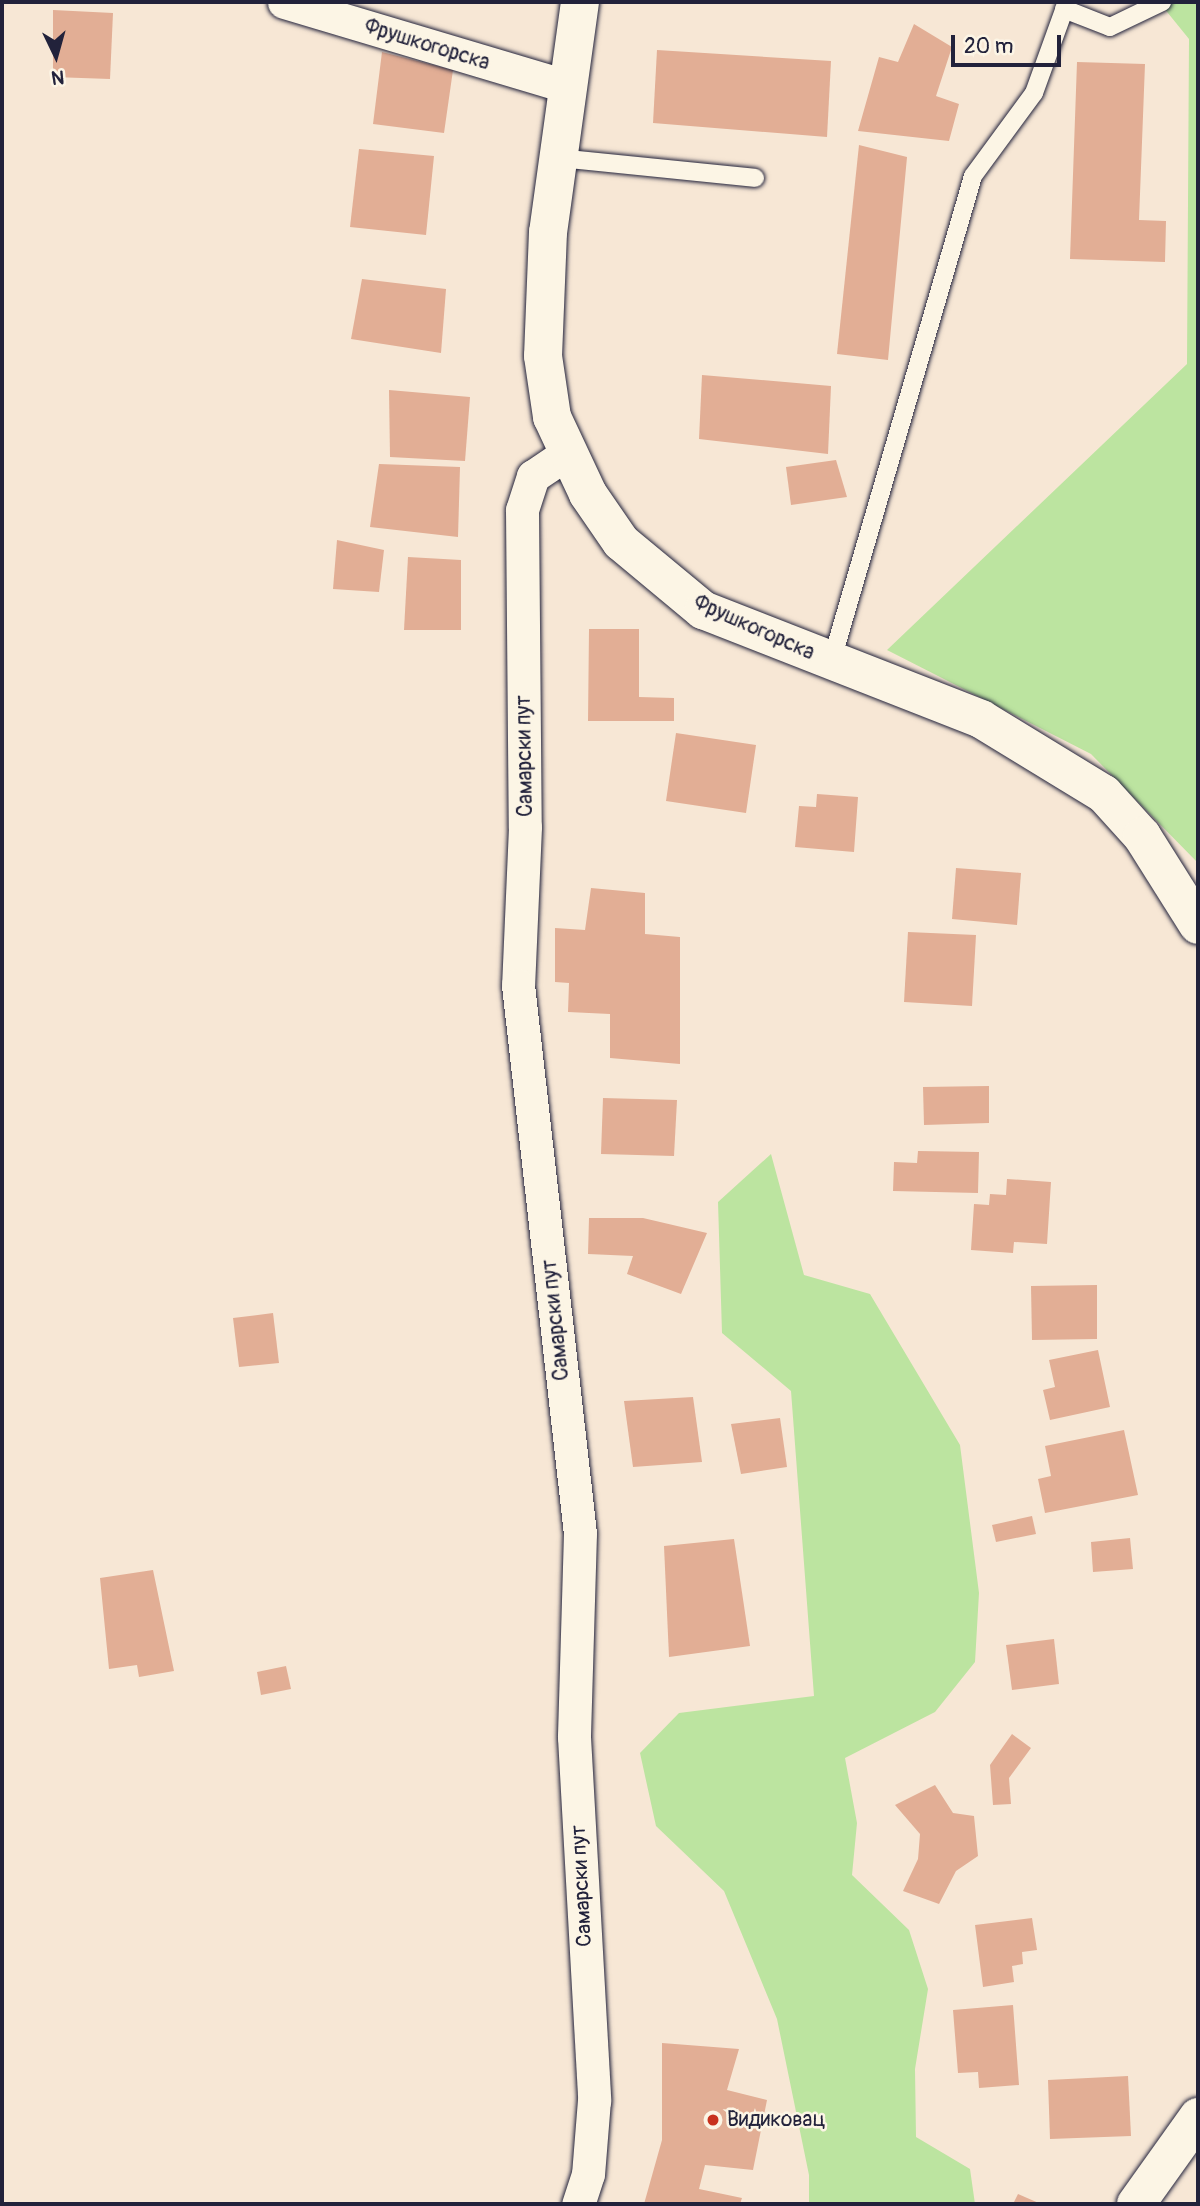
<!DOCTYPE html>
<meta charset="utf-8">
<style>
body{margin:0}
#map{position:relative;width:1200px;height:2206px;overflow:hidden;background:#f7e7d5;font-family:Pangolin,sans-serif}
div>[style]{position:absolute}
.green>*{inset:0;background:#bce4a0}
.building>*{inset:0;background:#e2ae95}
.roads{filter:drop-shadow(0 0 2px #22223b) drop-shadow(0 0 2px #22223b)}
.lane>*{height:18px;margin:-9px;padding:0 9px;transform-origin:9px;border-radius:9px;background:#fcf5e5}
.street>*{height:33px;margin:-16.5px;padding:0 16.5px;transform-origin:16.5px;border-radius:16.5px;background:#fcf5e5}
.secondary>*{height:38px;margin:-19px;padding:0 19px;transform-origin:19px;border-radius:19px;background:#fcf5e5}
.dots>*{width:19px;height:19px;translate:-50% -50%;box-sizing:border-box;border:4px solid #fcf5e5;border-radius:50%}
span{translate:-50% -50%;white-space:nowrap;text-align:center;line-height:1.15;-webkit-text-stroke:5px #fcf5e5;paint-order:stroke}
.street-label{font-size:21px;color:#22223b}
.poi-label{font-size:21px;color:#22223b}
.left{translate:0 -50%;text-align:left}
.frame{position:absolute;inset:0;border:4px solid #22223b;pointer-events:none}
.north{position:absolute;left:21px;top:21px;width:70px;height:70px;-webkit-text-stroke:5px #fcf5e5;paint-order:stroke;rotate:175deg;font-size:19px;font-weight:700;line-height:28px;text-align:center;color:#22223b}
.north::after{content:'';display:block;margin:auto;width:24px;height:32px;background:#22223b;clip-path:polygon(50% 0,100% 100%,50% 72%,0 100%)}
.scale{position:absolute;left:951px;top:35px;width:110px;height:32px;box-sizing:border-box;border:4px solid #22223b;border-top:0;padding-left:9px;font-size:21px;line-height:24px;white-space:nowrap;color:#22223b;-webkit-text-stroke:5px #fcf5e5;paint-order:stroke}
</style>
<div id="map">
<div class="green">
<i style="clip-path:polygon(1159px 2px,1198px 2px,1198px 863px,1091px 754px,887px 650px,1187px 364px,1189px 39px)"></i>
<i style="clip-path:polygon(771px 1154px,804px 1275px,870px 1294px,960px 1445px,979px 1593px,975px 1662px,935px 1712px,845px 1758px,857px 1823px,852px 1875px,909px 1930px,928px 1989px,915px 2069px,916px 2137px,970px 2169px,975px 2204px,809px 2204px,809px 2175px,777px 2019px,724px 1891px,656px 1826px,640px 1753px,679px 1713px,814px 1696px,791px 1391px,722px 1333px,718px 1202px)"></i>
</div>
<div class="building">
<i style="clip-path:polygon(53px 10px,113px 13px,110px 79px,53px 77px)"></i>
<i style="clip-path:polygon(914px 24px,952px 47px,936px 96px,959px 104px,949px 141px,858px 131px,879px 57px,898px 62px)"></i>
<i style="clip-path:polygon(657px 50px,831px 61px,827px 137px,653px 123px)"></i>
<i style="clip-path:polygon(382px 52px,453px 70px,444px 133px,373px 124px)"></i>
<i style="clip-path:polygon(1077px 62px,1145px 64px,1139px 220px,1166px 221px,1165px 262px,1070px 259px)"></i>
<i style="clip-path:polygon(859px 145px,907px 157px,888px 360px,837px 354px)"></i>
<i style="clip-path:polygon(359px 149px,434px 156px,426px 235px,350px 227px)"></i>
<i style="clip-path:polygon(362px 279px,446px 289px,441px 353px,351px 339px)"></i>
<i style="clip-path:polygon(702px 375px,831px 386px,828px 454px,699px 439px)"></i>
<i style="clip-path:polygon(389px 390px,470px 397px,465px 461px,390px 457px)"></i>
<i style="clip-path:polygon(836px 460px,847px 497px,791px 505px,786px 467px)"></i>
<i style="clip-path:polygon(379px 464px,460px 467px,458px 537px,370px 527px)"></i>
<i style="clip-path:polygon(337px 540px,384px 550px,379px 592px,333px 589px)"></i>
<i style="clip-path:polygon(408px 557px,461px 560px,461px 630px,404px 630px)"></i>
<i style="clip-path:polygon(589px 629px,639px 629px,639px 697px,674px 698px,674px 721px,588px 721px)"></i>
<i style="clip-path:polygon(676px 733px,756px 745px,746px 813px,666px 801px)"></i>
<i style="clip-path:polygon(817px 794px,858px 797px,854px 852px,795px 847px,799px 806px,816px 807px)"></i>
<i style="clip-path:polygon(956px 868px,1021px 873px,1017px 925px,952px 919px)"></i>
<i style="clip-path:polygon(591px 888px,645px 893px,645px 934px,680px 937px,680px 1064px,610px 1058px,610px 1014px,568px 1012px,569px 983px,555px 982px,555px 928px,585px 930px)"></i>
<i style="clip-path:polygon(908px 932px,976px 935px,972px 1006px,904px 1002px)"></i>
<i style="clip-path:polygon(989px 1086px,989px 1123px,924px 1125px,923px 1087px)"></i>
<i style="clip-path:polygon(603px 1098px,677px 1100px,674px 1156px,601px 1154px)"></i>
<i style="clip-path:polygon(918px 1151px,979px 1152px,978px 1193px,893px 1191px,894px 1162px,917px 1163px)"></i>
<i style="clip-path:polygon(1007px 1179px,1051px 1182px,1047px 1244px,1014px 1242px,1013px 1253px,971px 1250px,974px 1204px,989px 1205px,990px 1194px,1006px 1195px)"></i>
<i style="clip-path:polygon(589px 1218px,643px 1218px,707px 1233px,681px 1294px,627px 1274px,633px 1256px,588px 1254px)"></i>
<i style="clip-path:polygon(1097px 1285px,1097px 1339px,1032px 1340px,1031px 1286px)"></i>
<i style="clip-path:polygon(273px 1313px,279px 1363px,239px 1367px,233px 1318px)"></i>
<i style="clip-path:polygon(1098px 1350px,1110px 1407px,1050px 1420px,1043px 1390px,1055px 1387px,1049px 1360px)"></i>
<i style="clip-path:polygon(693px 1397px,702px 1462px,633px 1467px,624px 1401px)"></i>
<i style="clip-path:polygon(780px 1418px,787px 1467px,741px 1474px,731px 1424px)"></i>
<i style="clip-path:polygon(1124px 1430px,1138px 1495px,1045px 1513px,1038px 1479px,1051px 1476px,1045px 1446px)"></i>
<i style="clip-path:polygon(1032px 1516px,1036px 1534px,996px 1542px,992px 1525px)"></i>
<i style="clip-path:polygon(1130px 1538px,1133px 1569px,1093px 1572px,1091px 1542px)"></i>
<i style="clip-path:polygon(734px 1539px,750px 1646px,669px 1657px,664px 1546px)"></i>
<i style="clip-path:polygon(153px 1570px,174px 1671px,139px 1677px,137px 1665px,109px 1669px,100px 1578px)"></i>
<i style="clip-path:polygon(1054px 1639px,1059px 1684px,1012px 1690px,1006px 1645px)"></i>
<i style="clip-path:polygon(286px 1666px,291px 1689px,261px 1695px,257px 1672px)"></i>
<i style="clip-path:polygon(1012px 1734px,1031px 1748px,1009px 1778px,1011px 1804px,993px 1805px,990px 1765px)"></i>
<i style="clip-path:polygon(935px 1785px,953px 1813px,974px 1816px,978px 1856px,956px 1871px,939px 1904px,903px 1891px,918px 1859px,920px 1834px,895px 1805px)"></i>
<i style="clip-path:polygon(1032px 1918px,1037px 1950px,1022px 1952px,1023px 1964px,1012px 1966px,1014px 1982px,983px 1987px,975px 1925px)"></i>
<i style="clip-path:polygon(1013px 2005px,1019px 2085px,979px 2088px,978px 2072px,958px 2073px,953px 2010px)"></i>
<i style="clip-path:polygon(662px 2043px,739px 2049px,727px 2090px,767px 2100px,753px 2170px,705px 2165px,699px 2189px,742px 2198px,740px 2204px,644px 2204px,662px 2140px)"></i>
<i style="clip-path:polygon(1128px 2076px,1131px 2136px,1050px 2139px,1048px 2080px)"></i>
<i style="clip-path:polygon(1018px 2194px,1041px 2204px,1013px 2204px)"></i>
</div>
<div class="roads">
<div class="lane">
<i style="left:1064px;top:9px;width:49px;rotate:21.4deg"></i>
<i style="left:1110px;top:27px;width:58px;rotate:-25.7deg"></i>
<i style="left:559px;top:158px;width:197px;rotate:5.8deg"></i>
<i style="left:831px;top:663px;width:507px;rotate:-73.74deg"></i>
<i style="left:973px;top:176px;width:103px;rotate:-53.7deg"></i>
<i style="left:1034px;top:93px;width:97px;rotate:-70.1deg"></i>
</div>
<div class="street">
<i style="left:284px;top:2px;width:297px;rotate:16.6deg"></i>
<i style="left:566px;top:454px;width:40px;rotate:146deg"></i>
<i style="left:533px;top:476px;width:36px;rotate:108deg"></i>
<i style="left:522px;top:510px;width:317px;rotate:89.5deg"></i>
<i style="left:525px;top:827px;width:158px;rotate:92.5deg"></i>
<i style="left:518px;top:985px;width:551px;rotate:83.55deg"></i>
<i style="left:580px;top:1533px;width:204px;rotate:91.7deg"></i>
<i style="left:574px;top:1737px;width:364px;rotate:86.8deg"></i>
<i style="left:594px;top:2100px;width:74px;rotate:94.6deg"></i>
<i style="left:588px;top:2174px;width:32px;rotate:108deg"></i>
</div>
<div class="secondary">
<i style="left:580px;top:2px;width:232px;rotate:97.9deg"></i>
<i style="left:548px;top:232px;width:124px;rotate:92.3deg"></i>
<i style="left:543px;top:356px;width:62px;rotate:81.6deg"></i>
<i style="left:552px;top:417px;width:85px;rotate:64.9deg"></i>
<i style="left:588px;top:494px;width:58px;rotate:55.5deg"></i>
<i style="left:621px;top:542px;width:107px;rotate:39.7deg"></i>
<i style="left:703px;top:610px;width:299px;rotate:21.4deg"></i>
<i style="left:981px;top:719px;width:144px;rotate:31.4deg"></i>
<i style="left:1104px;top:794px;width:57px;rotate:47.9deg"></i>
<i style="left:1142px;top:836px;width:105px;rotate:57.8deg"></i>
<i style="left:1136px;top:2204px;width:107px;rotate:-54.5deg"></i>
</div>
</div>
<div class="dots">
<i style="left:713px;top:2120px;background:#c8321e"></i>
</div>
<div class="street-label">
<span style="left:427px;top:45px;rotate:17deg">Фрушкогорска</span>
<span style="left:754px;top:628px;rotate:24deg">Фрушкогорска</span>
<span style="left:525px;top:756px;rotate:-91deg">Самарски пут</span>
<span style="left:556px;top:1320px;rotate:-96deg">Самарски пут</span>
<span style="left:582px;top:1886px;rotate:-93deg">Самарски пут</span>
</div>
<div class="poi-label">
<span class="left" style="left:727px;top:2120px">Видиковац</span>
</div>
<div class="frame"></div>
<div class="north">N</div>
<div class="scale">20 m</div>
</div>
